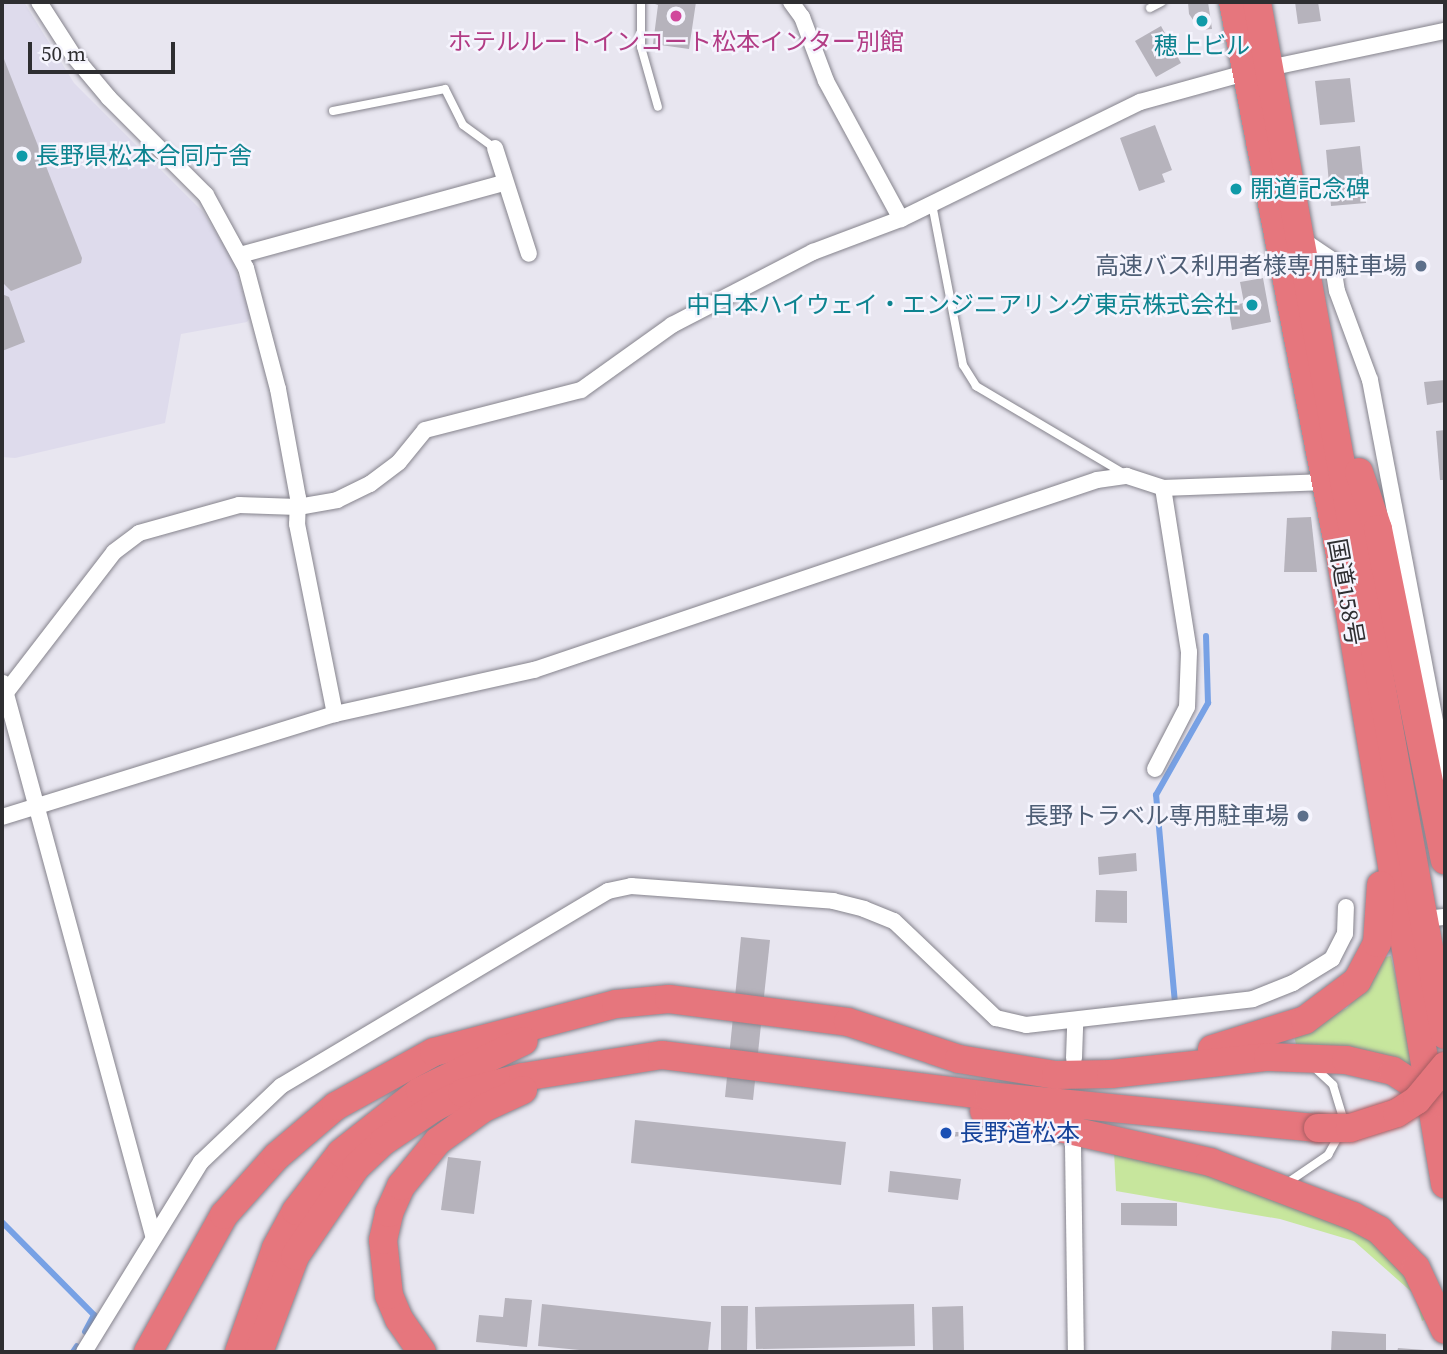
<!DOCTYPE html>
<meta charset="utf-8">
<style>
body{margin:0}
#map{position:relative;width:1447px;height:1354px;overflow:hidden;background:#e8e6f0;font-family:"Source Serif 4","Noto Sans JP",serif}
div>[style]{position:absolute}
.built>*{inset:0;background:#dedbec}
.green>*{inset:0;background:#c7e69d}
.stream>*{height:6px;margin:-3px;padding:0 3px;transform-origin:3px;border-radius:3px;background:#77a1e5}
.building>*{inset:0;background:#b6b3bc}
.roads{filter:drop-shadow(0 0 2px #85838c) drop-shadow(0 0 2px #85838c)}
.lane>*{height:8px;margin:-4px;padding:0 4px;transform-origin:4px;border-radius:4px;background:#fff}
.street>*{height:16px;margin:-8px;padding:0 8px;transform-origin:8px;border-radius:8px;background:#fff}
.highway>*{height:28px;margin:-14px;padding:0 14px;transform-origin:14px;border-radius:14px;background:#e6767d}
.bridges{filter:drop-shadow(0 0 2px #a65d62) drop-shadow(0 0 2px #a65d62)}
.highway-bridge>*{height:28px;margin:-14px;padding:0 14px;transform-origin:14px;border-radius:14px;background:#e6767d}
.dots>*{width:19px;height:19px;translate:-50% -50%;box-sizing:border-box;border:4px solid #f5f4fd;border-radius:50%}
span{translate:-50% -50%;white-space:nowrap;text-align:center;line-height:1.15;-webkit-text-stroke:5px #f5f4fd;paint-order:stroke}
.hotel-label{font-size:24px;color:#b23c85}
.culture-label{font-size:24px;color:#0d838f}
.left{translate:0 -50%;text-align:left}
.right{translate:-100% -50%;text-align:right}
.service-label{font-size:24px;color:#4e5e75}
.street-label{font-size:24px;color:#2e2e31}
.transit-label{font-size:24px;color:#164399}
.frame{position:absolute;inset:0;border:4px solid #2e2e31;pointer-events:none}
.scale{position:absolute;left:28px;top:42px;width:147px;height:32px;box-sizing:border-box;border:4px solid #2e2e31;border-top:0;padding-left:9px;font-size:21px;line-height:24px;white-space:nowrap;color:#2e2e31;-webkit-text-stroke:5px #f5f4fd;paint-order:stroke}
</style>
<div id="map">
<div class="built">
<i style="clip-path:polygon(2px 2px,24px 2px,74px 83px,203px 212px,231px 256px,251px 316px,247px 322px,181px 334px,165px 423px,15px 458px,2px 457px)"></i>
</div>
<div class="green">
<i style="clip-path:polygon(1391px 956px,1416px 1070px,1297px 1048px,1293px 1032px,1347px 1008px,1385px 957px)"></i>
<i style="clip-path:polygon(1114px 1151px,1166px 1160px,1344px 1219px,1399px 1259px,1428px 1318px,1422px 1321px,1415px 1295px,1354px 1241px,1280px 1219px,1116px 1191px)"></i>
</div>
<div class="stream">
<i style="left:1175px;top:1003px;width:209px;rotate:-95.2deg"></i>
<i style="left:1156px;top:795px;width:106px;rotate:-60.5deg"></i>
<i style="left:1208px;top:703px;width:67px;rotate:-91.7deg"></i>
<i style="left:2px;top:1222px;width:131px;rotate:45.3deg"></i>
<i style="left:94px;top:1315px;width:19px;rotate:118deg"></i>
<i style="left:73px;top:1352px;width:7px;rotate:-56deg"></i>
</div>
<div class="building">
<i style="clip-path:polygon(649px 2px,696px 2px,689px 49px,653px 44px,658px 5px)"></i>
<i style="clip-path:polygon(1188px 2px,1208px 2px,1212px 29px,1200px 30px,1189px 14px)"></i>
<i style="clip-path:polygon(1295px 2px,1318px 2px,1321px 21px,1298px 24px)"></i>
<i style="clip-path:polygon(1161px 26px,1181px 63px,1156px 77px,1135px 41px)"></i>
<i style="clip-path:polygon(2px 54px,82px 258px,81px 263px,11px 291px,2px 282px)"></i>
<i style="clip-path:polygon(1350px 78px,1355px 122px,1320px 125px,1315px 81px)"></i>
<i style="clip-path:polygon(1155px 125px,1172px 170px,1162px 174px,1165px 182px,1139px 191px,1120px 138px)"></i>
<i style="clip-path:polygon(1360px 146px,1366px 203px,1331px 206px,1326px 150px)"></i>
<i style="clip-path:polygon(1263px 278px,1271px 322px,1232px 330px,1228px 306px,1244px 303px,1240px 282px)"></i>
<i style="clip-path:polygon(2px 294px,9px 297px,25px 342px,2px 351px)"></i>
<i style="clip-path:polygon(1445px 380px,1445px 402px,1427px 405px,1424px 382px)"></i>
<i style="clip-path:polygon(1445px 430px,1445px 480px,1440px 480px,1436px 431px)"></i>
<i style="clip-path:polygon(1311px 517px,1317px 572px,1284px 572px,1287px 518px)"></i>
<i style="clip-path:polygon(1136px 853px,1137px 871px,1099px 875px,1098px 857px)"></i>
<i style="clip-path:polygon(1096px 890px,1127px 891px,1127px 923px,1095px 922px)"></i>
<i style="clip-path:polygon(741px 937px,770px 940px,753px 1100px,725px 1097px)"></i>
<i style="clip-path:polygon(635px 1120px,846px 1142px,841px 1185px,631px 1163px)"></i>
<i style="clip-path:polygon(951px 1132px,962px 1132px,962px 1136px,951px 1137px)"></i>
<i style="clip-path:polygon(448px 1157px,481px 1161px,474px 1214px,441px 1210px)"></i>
<i style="clip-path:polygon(890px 1171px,961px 1179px,958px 1200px,888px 1192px)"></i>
<i style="clip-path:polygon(1121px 1203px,1177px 1203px,1177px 1226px,1121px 1225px)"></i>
<i style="clip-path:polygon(505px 1298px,532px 1300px,527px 1347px,476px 1342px,479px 1315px,503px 1317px)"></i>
<i style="clip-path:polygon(542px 1304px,711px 1322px,708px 1352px,600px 1352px,538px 1346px)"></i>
<i style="clip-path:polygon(914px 1304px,915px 1346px,756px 1349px,755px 1307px)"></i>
<i style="clip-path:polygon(721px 1306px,748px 1306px,747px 1351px,721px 1351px)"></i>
<i style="clip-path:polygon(963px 1306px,964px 1352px,933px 1352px,932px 1307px)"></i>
<i style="clip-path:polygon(1332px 1331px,1386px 1334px,1386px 1352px,1331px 1352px)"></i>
<i style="clip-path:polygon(1398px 1348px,1425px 1350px,1425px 1352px,1397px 1352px)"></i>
</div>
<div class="roads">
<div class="lane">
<i style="left:641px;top:2px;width:45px;rotate:90deg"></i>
<i style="left:641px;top:47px;width:62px;rotate:74.2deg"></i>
<i style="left:1150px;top:8px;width:13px;rotate:-27deg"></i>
<i style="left:333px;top:111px;width:114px;rotate:-11.1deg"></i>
<i style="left:445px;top:89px;width:40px;rotate:63.4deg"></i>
<i style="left:463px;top:125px;width:39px;rotate:36deg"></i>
<i style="left:932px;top:204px;width:164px;rotate:79.1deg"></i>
<i style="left:963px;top:365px;width:25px;rotate:58deg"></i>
<i style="left:976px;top:386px;width:173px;rotate:30.6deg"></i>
<i style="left:1315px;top:1068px;width:25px;rotate:43deg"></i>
<i style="left:1333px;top:1085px;width:39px;rotate:73deg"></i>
<i style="left:1287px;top:1183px;width:50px;rotate:-34.3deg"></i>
<i style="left:1328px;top:1155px;width:25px;rotate:-61deg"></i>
</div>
<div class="street">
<i style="left:39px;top:2px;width:63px;rotate:57.3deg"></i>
<i style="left:73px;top:55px;width:56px;rotate:50.1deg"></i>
<i style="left:109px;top:98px;width:137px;rotate:45deg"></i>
<i style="left:206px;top:195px;width:83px;rotate:61.3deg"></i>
<i style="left:246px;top:268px;width:125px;rotate:75.2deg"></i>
<i style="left:278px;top:389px;width:111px;rotate:79.6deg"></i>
<i style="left:298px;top:498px;width:26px;rotate:92deg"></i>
<i style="left:297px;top:524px;width:194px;rotate:78.7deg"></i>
<i style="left:791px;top:2px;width:19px;rotate:54deg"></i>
<i style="left:802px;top:17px;width:68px;rotate:69.4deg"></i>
<i style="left:826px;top:81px;width:157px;rotate:61.5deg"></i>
<i style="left:495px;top:148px;width:111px;rotate:72.2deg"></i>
<i style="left:1301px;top:239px;width:37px;rotate:34deg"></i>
<i style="left:1332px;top:260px;width:31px;rotate:81deg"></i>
<i style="left:1337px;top:291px;width:95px;rotate:69.7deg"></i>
<i style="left:1370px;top:380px;width:400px;rotate:79.2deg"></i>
<i style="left:240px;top:255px;width:274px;rotate:-15.3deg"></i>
<i style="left:3px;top:683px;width:572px;rotate:74.8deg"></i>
<i style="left:7px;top:691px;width:175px;rotate:-52.4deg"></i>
<i style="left:114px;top:552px;width:31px;rotate:-37deg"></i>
<i style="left:139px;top:533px;width:104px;rotate:-15.6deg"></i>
<i style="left:239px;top:505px;width:59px;rotate:1.9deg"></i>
<i style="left:298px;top:507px;width:40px;rotate:-10deg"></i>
<i style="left:337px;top:500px;width:37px;rotate:-26deg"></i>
<i style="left:370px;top:484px;width:36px;rotate:-37deg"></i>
<i style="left:399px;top:462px;width:41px;rotate:-50.9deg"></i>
<i style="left:425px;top:430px;width:161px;rotate:-14.4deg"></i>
<i style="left:581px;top:390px;width:112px;rotate:-35.5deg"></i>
<i style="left:672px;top:325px;width:159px;rotate:-27.4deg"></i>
<i style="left:813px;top:252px;width:94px;rotate:-20.6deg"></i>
<i style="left:901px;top:219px;width:266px;rotate:-26.1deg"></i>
<i style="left:1140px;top:102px;width:109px;rotate:-15.4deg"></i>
<i style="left:1245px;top:73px;width:204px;rotate:-11.9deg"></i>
<i style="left:1155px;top:769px;width:70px;rotate:-62.7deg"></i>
<i style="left:1187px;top:707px;width:55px;rotate:-87.9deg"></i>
<i style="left:1189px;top:652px;width:166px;rotate:-99deg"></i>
<i style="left:2px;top:817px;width:349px;rotate:-17.2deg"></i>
<i style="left:335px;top:714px;width:204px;rotate:-12.5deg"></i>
<i style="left:534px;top:670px;width:594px;rotate:-18.65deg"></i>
<i style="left:1097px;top:480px;width:30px;rotate:-8deg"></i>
<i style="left:1127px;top:476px;width:38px;rotate:18deg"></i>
<i style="left:1163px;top:488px;width:163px;rotate:-2.1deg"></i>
<i style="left:1425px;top:919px;width:20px;rotate:-6deg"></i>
<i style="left:1074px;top:1058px;width:37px;rotate:-88deg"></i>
<i style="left:1073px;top:1146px;width:206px;rotate:89.2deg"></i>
<i style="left:84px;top:1352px;width:223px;rotate:-58.4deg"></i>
<i style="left:201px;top:1162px;width:110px;rotate:-43.5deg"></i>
<i style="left:281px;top:1086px;width:381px;rotate:-30.8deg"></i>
<i style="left:608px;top:891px;width:24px;rotate:-12deg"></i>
<i style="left:631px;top:886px;width:203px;rotate:4.2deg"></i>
<i style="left:833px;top:901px;width:32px;rotate:14deg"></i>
<i style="left:864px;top:909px;width:32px;rotate:22deg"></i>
<i style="left:894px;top:921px;width:141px;rotate:43.6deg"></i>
<i style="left:996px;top:1018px;width:31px;rotate:13deg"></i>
<i style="left:1026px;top:1025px;width:228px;rotate:-6.5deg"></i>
<i style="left:1253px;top:999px;width:43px;rotate:-21.8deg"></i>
<i style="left:1293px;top:983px;width:46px;rotate:-31.6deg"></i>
<i style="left:1332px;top:959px;width:28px;rotate:-63deg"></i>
<i style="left:1345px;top:934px;width:27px;rotate:-88deg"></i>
</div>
<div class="highway">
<i style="left:1233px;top:2px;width:563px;rotate:79.05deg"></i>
<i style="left:1340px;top:555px;width:638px;rotate:80.52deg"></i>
<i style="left:1257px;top:2px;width:1050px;rotate:79.69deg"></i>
<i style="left:1359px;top:472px;width:60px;rotate:71.6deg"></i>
<i style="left:1378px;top:529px;width:338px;rotate:78.6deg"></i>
<i style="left:1212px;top:1049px;width:97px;rotate:-17.3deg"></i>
<i style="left:1305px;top:1020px;width:65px;rotate:-36.9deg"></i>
<i style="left:1357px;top:981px;width:43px;rotate:-62.2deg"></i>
<i style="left:1377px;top:943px;width:58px;rotate:-86.1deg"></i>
<i style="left:984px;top:1111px;width:232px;rotate:12.7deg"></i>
<i style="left:1210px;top:1162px;width:153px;rotate:20.7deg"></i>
<i style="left:1353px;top:1216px;width:30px;rotate:28deg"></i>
<i style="left:1379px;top:1230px;width:53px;rotate:45.8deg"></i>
<i style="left:1416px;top:1268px;width:68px;rotate:64.9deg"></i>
<i style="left:148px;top:1352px;width:157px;rotate:-61deg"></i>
<i style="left:224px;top:1215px;width:79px;rotate:-48.1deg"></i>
<i style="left:277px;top:1156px;width:77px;rotate:-40.3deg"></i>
<i style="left:336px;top:1106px;width:112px;rotate:-28.9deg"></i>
<i style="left:434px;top:1052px;width:188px;rotate:-14.8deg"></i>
<i style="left:616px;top:1004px;width:53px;rotate:-5.4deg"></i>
<i style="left:669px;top:999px;width:180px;rotate:7.3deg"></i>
<i style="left:848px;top:1022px;width:117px;rotate:18.4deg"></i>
<i style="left:959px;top:1059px;width:98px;rotate:9.4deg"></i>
<i style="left:1056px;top:1075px;width:55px;rotate:-1deg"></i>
<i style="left:1111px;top:1074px;width:158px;rotate:-6.2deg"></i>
<i style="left:1268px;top:1057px;width:78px;rotate:2.2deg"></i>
<i style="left:1346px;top:1060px;width:48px;rotate:13.2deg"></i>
<i style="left:1393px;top:1071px;width:62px;rotate:33.2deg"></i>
<i style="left:239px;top:1352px;width:110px;rotate:-70.4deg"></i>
<i style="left:276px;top:1248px;width:42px;rotate:-61.6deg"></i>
<i style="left:296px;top:1211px;width:73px;rotate:-52.2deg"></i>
<i style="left:341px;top:1153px;width:100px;rotate:-38.1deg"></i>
<i style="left:420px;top:1091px;width:115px;rotate:-25.7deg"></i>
<i style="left:259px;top:1352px;width:103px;rotate:-69.4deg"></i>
<i style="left:295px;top:1256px;width:108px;rotate:-55.6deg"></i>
<i style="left:356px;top:1167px;width:38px;rotate:-43deg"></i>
<i style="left:384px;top:1141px;width:61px;rotate:-33.7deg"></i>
<i style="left:435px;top:1107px;width:30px;rotate:-27deg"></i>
<i style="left:462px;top:1093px;width:63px;rotate:-14.7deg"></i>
<i style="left:523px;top:1077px;width:141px;rotate:-9deg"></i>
<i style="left:662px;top:1055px;width:330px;rotate:7.1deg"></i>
<i style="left:989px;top:1096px;width:331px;rotate:5.6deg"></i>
<i style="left:422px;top:1352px;width:40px;rotate:-124.9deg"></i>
<i style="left:399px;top:1319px;width:26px;rotate:-113deg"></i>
<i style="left:389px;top:1295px;width:55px;rotate:-96.2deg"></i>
<i style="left:383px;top:1240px;width:28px;rotate:-77deg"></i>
<i style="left:389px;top:1213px;width:30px;rotate:-66deg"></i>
<i style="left:401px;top:1186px;width:58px;rotate:-50.6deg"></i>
<i style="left:438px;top:1141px;width:57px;rotate:-35.7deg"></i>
<i style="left:484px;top:1108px;width:43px;rotate:-24.8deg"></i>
</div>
</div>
<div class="bridges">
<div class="highway-bridge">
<i style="left:1318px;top:1128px;width:32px"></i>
<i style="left:1350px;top:1128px;width:49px;rotate:-17.7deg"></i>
<i style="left:1397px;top:1113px;width:24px;rotate:-33deg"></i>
<i style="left:1417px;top:1100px;width:44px;rotate:-50.5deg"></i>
</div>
</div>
<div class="dots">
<i style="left:676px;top:16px;background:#d1479c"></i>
<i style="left:1202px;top:21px;background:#0f9aa8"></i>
<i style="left:22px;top:156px;background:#0f9aa8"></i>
<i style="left:1236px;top:189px;background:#0f9aa8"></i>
<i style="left:1421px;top:266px;background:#5c6f8a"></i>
<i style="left:1252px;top:305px;background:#0f9aa8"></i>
<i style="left:1303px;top:816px;background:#5c6f8a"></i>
<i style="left:946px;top:1133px;background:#1a4fb4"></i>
</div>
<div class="hotel-label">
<span style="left:676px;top:42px">ホテルルートインコート松本インター別館</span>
</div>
<div class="culture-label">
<span style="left:1202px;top:46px">穂上ビル</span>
<span class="left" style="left:36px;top:156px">長野県松本合同庁舎</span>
<span class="left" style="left:1250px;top:189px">開道記念碑</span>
<span class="right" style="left:1238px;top:305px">中日本ハイウェイ・エンジニアリング東京株式会社</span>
</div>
<div class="service-label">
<span class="right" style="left:1407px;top:266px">高速バス利用者様専用駐車場</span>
<span class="right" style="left:1289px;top:816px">長野トラベル専用駐車場</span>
</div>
<div class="street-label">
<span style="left:1346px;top:592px;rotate:80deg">国道158号</span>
</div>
<div class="transit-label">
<span class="left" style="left:960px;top:1133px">長野道松本</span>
</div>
<div class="frame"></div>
<div class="scale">50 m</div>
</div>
